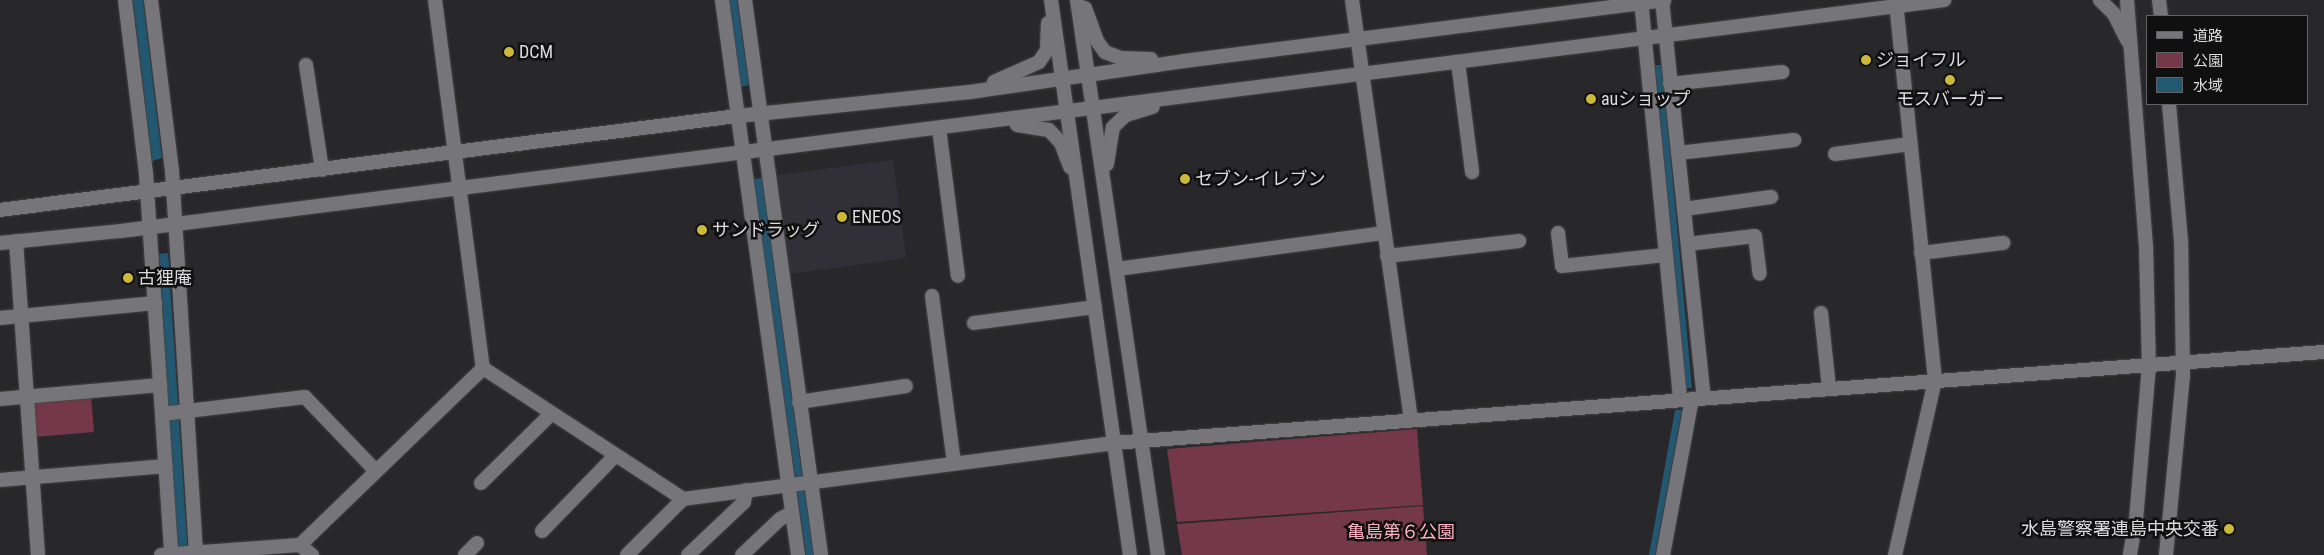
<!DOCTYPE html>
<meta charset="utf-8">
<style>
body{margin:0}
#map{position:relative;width:2324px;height:555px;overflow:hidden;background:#28272a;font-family:"Roboto Condensed","Noto Sans JP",sans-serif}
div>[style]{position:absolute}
.built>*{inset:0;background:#313038}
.green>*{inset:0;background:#74384a}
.water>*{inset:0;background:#225872}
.roads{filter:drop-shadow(0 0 1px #464548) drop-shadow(0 0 1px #464548)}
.minor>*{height:14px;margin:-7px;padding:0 7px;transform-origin:7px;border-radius:7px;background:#767579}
.tertiary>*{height:14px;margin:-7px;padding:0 7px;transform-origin:7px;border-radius:7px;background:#767579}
.dots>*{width:14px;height:14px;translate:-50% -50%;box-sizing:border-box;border:2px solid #111011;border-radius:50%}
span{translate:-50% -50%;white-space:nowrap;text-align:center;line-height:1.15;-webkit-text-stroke:5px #111011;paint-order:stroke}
.poi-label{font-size:18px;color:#dcdbdd}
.left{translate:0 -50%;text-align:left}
.right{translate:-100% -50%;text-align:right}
.park-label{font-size:18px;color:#f9afc2}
.legend{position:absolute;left:2146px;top:15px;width:162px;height:90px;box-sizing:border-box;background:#111011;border:1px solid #626163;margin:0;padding:6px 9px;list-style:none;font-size:15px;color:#dcdbdd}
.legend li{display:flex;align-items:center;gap:10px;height:25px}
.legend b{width:25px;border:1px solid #626163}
</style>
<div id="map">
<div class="built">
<i style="clip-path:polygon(893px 160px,906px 258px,790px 274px,777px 175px)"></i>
</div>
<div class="green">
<i style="clip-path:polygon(91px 396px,94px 432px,35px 437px,32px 402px)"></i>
<i style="clip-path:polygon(1417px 429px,1423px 505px,1177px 522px,1167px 449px)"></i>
<i style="clip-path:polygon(1423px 506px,1427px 555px,1182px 555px,1177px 524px)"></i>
</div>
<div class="water">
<i style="clip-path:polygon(133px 0,143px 0,162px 158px,152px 161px)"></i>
<i style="clip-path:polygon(729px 0,737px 0,749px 85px,741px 87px)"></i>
<i style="clip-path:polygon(1655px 65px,1662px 65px,1692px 388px,1685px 388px)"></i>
<i style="clip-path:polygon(762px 178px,802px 474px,814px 555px,806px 555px,753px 179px)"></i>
<i style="clip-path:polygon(168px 253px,188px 555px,177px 555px,159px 254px)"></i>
<i style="clip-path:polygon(1675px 410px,1682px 410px,1655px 555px,1649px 555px)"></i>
</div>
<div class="roads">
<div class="minor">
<i style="left:125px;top:0;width:175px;rotate:83.1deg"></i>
<i style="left:146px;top:174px;width:382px;rotate:86.2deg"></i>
<i style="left:151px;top:0;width:172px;rotate:83deg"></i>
<i style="left:172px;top:171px;width:385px;rotate:86.4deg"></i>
<i style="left:435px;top:0;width:371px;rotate:82.6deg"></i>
<i style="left:483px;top:368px;width:239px;rotate:33.2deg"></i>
<i style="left:722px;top:0;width:560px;rotate:82.2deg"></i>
<i style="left:745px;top:0;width:560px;rotate:82.2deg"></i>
<i style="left:1352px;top:0;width:423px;rotate:82deg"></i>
<i style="left:1641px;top:0;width:400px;rotate:84.4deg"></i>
<i style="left:1662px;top:0;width:400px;rotate:84deg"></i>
<i style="left:1458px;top:62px;width:111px;rotate:82.7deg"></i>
<i style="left:306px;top:65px;width:106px;rotate:81.3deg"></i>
<i style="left:1670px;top:84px;width:113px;rotate:-6.1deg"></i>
<i style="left:939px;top:128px;width:149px;rotate:82.7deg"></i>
<i style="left:1678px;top:153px;width:117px;rotate:-6.4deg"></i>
<i style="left:1835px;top:154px;width:76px;rotate:-7.6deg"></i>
<i style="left:1684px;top:209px;width:88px;rotate:-7.9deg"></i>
<i style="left:1558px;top:233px;width:33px;rotate:83deg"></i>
<i style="left:1562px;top:266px;width:104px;rotate:-6.1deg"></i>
<i style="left:16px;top:241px;width:315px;rotate:86deg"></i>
<i style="left:1688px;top:244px;width:67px;rotate:-6.8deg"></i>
<i style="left:1755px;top:236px;width:38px;rotate:83deg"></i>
<i style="left:1921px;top:253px;width:83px;rotate:-7deg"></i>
<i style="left:1387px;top:256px;width:133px;rotate:-6.5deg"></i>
<i style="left:1117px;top:269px;width:268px;rotate:-7.7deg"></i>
<i style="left:932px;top:296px;width:168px;rotate:82.5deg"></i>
<i style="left:1821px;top:313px;width:75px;rotate:83.9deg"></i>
<i style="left:0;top:318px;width:156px;rotate:-5.5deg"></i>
<i style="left:974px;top:323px;width:122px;rotate:-7.5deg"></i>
<i style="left:0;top:399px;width:161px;rotate:-5deg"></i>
<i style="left:799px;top:402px;width:108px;rotate:-8.5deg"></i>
<i style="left:162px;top:414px;width:144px;rotate:-6.8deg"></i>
<i style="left:305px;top:397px;width:101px;rotate:46.2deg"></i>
<i style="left:0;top:480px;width:166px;rotate:-4.8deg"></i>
<i style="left:481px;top:483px;width:98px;rotate:-44.6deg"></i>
<i style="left:542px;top:531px;width:105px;rotate:-45.8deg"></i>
<i style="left:300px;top:545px;width:255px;rotate:-44deg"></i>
<i style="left:465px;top:555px;width:17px;rotate:-45deg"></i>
<i style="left:627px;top:555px;width:79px;rotate:-45deg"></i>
<i style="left:683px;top:499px;width:434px;rotate:-7.4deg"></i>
<i style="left:688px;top:555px;width:77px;rotate:-43.4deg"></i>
<i style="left:744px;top:502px;width:12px;rotate:-81deg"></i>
<i style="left:742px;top:555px;width:52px;rotate:-43.5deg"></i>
<i style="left:780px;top:519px;width:13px;rotate:-27deg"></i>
<i style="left:1663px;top:555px;width:159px;rotate:-79.5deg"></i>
<i style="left:1895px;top:555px;width:180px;rotate:-77.1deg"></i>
<i style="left:1935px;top:380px;width:382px;rotate:-95.9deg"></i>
</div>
<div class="tertiary">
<i style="left:1051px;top:0;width:561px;rotate:81.9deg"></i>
<i style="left:1077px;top:0;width:561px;rotate:81.7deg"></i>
<i style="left:2100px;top:0;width:20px;rotate:45deg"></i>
<i style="left:2114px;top:14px;width:30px;rotate:63deg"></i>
<i style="left:2127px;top:0;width:247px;rotate:85.6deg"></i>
<i style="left:2146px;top:246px;width:119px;rotate:88.6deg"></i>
<i style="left:2149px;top:365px;width:156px;rotate:94.8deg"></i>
<i style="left:2136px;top:520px;width:36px;rotate:100deg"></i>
<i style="left:2159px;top:0;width:16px;rotate:83deg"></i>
<i style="left:1085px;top:8px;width:35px;rotate:70deg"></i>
<i style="left:1097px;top:41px;width:14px;rotate:54deg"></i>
<i style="left:1105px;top:52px;width:17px;rotate:21deg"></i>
<i style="left:1121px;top:58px;width:30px;rotate:2deg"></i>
<i style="left:994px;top:82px;width:49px;rotate:-24deg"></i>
<i style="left:1039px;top:62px;width:14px;rotate:-56deg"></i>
<i style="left:1047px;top:50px;width:27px;rotate:-88deg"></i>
<i style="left:1017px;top:125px;width:32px;rotate:9deg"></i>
<i style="left:1049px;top:130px;width:18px;rotate:47deg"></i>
<i style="left:1061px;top:143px;width:26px;rotate:69deg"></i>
<i style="left:1107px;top:164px;width:37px;rotate:-81deg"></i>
<i style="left:1113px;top:127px;width:18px;rotate:-43deg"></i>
<i style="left:1126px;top:115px;width:28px;rotate:-17deg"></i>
<i style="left:0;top:210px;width:743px;rotate:-7.27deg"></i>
<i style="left:737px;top:116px;width:234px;rotate:-5.9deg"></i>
<i style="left:970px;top:92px;width:216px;rotate:-8.2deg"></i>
<i style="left:1184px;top:61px;width:484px;rotate:-7.2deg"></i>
<i style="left:0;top:243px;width:122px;rotate:-5.7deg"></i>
<i style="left:121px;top:231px;width:1838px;rotate:-7.22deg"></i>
<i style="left:1113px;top:443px;width:1214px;rotate:-4.3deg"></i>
<i style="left:161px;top:555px;width:139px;rotate:-4.1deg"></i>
<i style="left:300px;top:545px;width:16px;rotate:40deg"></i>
<i style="left:2166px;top:555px;width:180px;rotate:-84.6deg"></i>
<i style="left:2183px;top:376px;width:135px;rotate:-90.8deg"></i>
<i style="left:2181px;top:241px;width:138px;rotate:-95deg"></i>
</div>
</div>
<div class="dots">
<i style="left:509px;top:52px;background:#cdb938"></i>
<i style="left:1866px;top:60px;background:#cdb938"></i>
<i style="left:1950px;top:80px;background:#cdb938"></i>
<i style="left:1591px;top:99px;background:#cdb938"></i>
<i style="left:1185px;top:179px;background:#cdb938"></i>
<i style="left:842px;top:217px;background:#cdb938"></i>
<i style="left:702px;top:230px;background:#cdb938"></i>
<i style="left:128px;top:278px;background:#cdb938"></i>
<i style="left:2229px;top:529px;background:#cdb938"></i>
</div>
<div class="poi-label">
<span class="left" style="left:519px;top:52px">DCM</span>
<span class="left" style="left:1876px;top:60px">ジョイフル</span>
<span class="left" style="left:1601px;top:99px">auショップ</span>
<span style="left:1950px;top:99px">モスバーガー</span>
<span class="left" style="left:1195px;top:179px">セブン-イレブン</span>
<span class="left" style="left:852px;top:217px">ENEOS</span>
<span class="left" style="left:712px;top:230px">サンドラッグ</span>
<span class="left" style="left:138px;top:278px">古狸庵</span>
<span class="right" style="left:2219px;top:529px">水島警察署連島中央交番</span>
</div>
<div class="park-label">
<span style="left:1401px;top:532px">亀島第６公園</span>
</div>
<ul class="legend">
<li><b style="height:6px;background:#767579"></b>道路</li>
<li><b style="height:14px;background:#74384a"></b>公園</li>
<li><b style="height:14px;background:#225872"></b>水域</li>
</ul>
</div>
